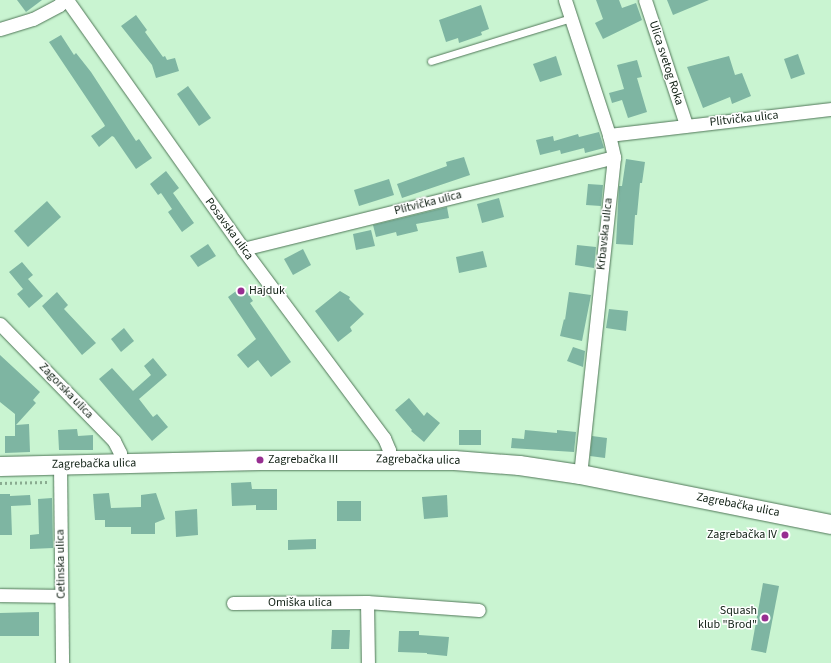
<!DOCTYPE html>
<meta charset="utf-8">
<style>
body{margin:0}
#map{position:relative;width:831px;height:663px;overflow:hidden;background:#c9f4d1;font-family:"Source Sans 3",sans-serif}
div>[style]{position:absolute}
.building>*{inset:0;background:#7eb5a2}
.path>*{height:2.5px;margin-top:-1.25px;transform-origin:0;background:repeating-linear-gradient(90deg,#89ab90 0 2px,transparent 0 5px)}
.roads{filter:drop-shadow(0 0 1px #507758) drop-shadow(0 0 1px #507758)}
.lane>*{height:7px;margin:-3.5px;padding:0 3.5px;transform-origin:3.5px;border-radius:3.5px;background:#fff}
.street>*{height:13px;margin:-6.5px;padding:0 6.5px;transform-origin:6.5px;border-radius:6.5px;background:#fff}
.secondary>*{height:19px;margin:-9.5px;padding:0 9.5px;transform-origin:9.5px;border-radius:9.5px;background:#fff}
.dots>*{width:11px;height:11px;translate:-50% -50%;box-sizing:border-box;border:2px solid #fff;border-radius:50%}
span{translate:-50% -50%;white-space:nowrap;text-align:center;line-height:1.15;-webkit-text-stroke:3px #fff;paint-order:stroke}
.street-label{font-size:12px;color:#102014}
.poi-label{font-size:12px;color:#102014}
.left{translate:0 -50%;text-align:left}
.right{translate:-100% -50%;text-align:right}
</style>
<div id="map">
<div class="building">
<i style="clip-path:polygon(17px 0,42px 0,26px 12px)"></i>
<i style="clip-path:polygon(596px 0,619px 0,622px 8px,636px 3px,642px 20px,603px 39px,595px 23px,603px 19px)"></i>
<i style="clip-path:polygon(667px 0,709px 0,673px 15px)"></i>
<i style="clip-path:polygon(481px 5px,489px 29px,481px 32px,482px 35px,459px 43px,458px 38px,446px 42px,439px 20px)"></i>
<i style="clip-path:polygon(136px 15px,147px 30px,145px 32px,163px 57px,165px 56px,167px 60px,175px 58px,179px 71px,156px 78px,152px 65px,121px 26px)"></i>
<i style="clip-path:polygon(61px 35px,74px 55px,76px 53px,91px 72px,136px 141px,139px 139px,152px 158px,136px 169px,114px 137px,112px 136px,99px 147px,91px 136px,105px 126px,104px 124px,49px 42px)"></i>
<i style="clip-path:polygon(798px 54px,805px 74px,791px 79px,784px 59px)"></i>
<i style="clip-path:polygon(556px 56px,562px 75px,540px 82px,533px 64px)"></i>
<i style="clip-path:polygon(729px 56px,735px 75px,742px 73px,751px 96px,732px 104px,730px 97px,703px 108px,687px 67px)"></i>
<i style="clip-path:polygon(637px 60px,642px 77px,637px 78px,647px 112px,628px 118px,622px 100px,612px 103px,609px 93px,624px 89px,617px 65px)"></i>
<i style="clip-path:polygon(188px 86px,211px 118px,199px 126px,177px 94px)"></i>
<i style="clip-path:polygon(599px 132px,604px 148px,585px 153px,584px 148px,561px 154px,560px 150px,540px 155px,536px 140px,553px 136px,554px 141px,578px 134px,579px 137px)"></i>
<i style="clip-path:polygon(464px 157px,470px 175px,402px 198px,397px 184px,447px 166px,446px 162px)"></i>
<i style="clip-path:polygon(626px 159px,645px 162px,642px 183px,640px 183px,637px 215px,635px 215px,633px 245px,616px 244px,619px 186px,622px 186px)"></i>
<i style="clip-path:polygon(166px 171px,179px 188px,173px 193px,194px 223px,182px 232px,168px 212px,172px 209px,161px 193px,158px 195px,150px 184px)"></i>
<i style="clip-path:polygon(389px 179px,394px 195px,359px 206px,354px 190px)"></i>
<i style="clip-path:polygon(588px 184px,603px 185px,601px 206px,586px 205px)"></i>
<i style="clip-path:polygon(499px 198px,504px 217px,482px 223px,477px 204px)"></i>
<i style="clip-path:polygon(47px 201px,61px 217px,28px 247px,14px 231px)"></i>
<i style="clip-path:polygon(447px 207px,449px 218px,416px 224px,418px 231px,397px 236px,396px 232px,376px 237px,373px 225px)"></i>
<i style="clip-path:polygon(371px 230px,375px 246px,356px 250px,353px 234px)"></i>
<i style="clip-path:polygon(208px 244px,216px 256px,198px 267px,190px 256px)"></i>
<i style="clip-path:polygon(577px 245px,596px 247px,594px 268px,575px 265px)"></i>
<i style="clip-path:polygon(303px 249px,311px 265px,293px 275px,284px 259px)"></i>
<i style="clip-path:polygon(483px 251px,487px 267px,459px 273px,456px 257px)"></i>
<i style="clip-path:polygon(22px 262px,33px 275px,28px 279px,43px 296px,29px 308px,17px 294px,23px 289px,9px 272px)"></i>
<i style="clip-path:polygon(243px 286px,253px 301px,250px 303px,291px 362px,271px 377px,258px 360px,248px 368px,237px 355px,256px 339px,228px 297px)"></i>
<i style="clip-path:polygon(340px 291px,350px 297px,349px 299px,364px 314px,350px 327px,352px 331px,338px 342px,315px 311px)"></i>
<i style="clip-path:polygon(57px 292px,68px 305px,64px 309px,96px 343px,82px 355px,42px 306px)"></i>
<i style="clip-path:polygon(569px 292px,591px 295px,582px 341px,560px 336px,564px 319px,565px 320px)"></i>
<i style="clip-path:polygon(609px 309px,628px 311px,626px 331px,606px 328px)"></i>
<i style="clip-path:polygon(124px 328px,134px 341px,121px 352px,111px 339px)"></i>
<i style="clip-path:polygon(573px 347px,585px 351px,583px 367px,567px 361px)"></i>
<i style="clip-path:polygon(0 355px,40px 392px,33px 400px,36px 403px,16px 425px,29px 424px,30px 452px,5px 453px,5px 436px,15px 436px,15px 414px,0 402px)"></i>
<i style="clip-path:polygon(153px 358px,167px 375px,139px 399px,153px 417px,157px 414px,168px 427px,152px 441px,99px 379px,112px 368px,133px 391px,151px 375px,144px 366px)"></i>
<i style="clip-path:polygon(409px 398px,424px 416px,427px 412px,440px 423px,424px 442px,411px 431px,412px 430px,395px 410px)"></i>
<i style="clip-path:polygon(77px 429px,78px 436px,93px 435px,93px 450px,59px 450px,58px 430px)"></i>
<i style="clip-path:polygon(459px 430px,481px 430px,481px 445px,459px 445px)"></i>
<i style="clip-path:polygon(525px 430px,557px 433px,557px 430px,576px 432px,574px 452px,511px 448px,512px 438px,524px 439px)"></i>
<i style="clip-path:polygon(592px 436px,607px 438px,605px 458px,590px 456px)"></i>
<i style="clip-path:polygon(251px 482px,252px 489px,277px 489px,277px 510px,256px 510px,256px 505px,232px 506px,231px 483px)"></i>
<i style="clip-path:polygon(109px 493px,111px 508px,141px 507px,141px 495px,156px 493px,165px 519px,155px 523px,155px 534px,131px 534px,131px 527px,105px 527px,105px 520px,95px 520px,93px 494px)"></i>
<i style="clip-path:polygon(0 494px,10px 494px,10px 496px,30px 495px,31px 505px,11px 506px,12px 535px,0 535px)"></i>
<i style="clip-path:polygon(447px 495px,448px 517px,424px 519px,422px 497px)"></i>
<i style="clip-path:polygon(52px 498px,53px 548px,30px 549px,30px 535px,39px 534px,38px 499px)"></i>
<i style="clip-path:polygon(337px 501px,361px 501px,361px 521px,337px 521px)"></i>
<i style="clip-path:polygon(197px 509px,198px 535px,176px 537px,175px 511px)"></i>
<i style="clip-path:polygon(316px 539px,316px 549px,288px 550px,288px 540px)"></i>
<i style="clip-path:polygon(763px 583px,779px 586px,766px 653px,751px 650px)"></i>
<i style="clip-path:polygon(39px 612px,39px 636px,0 636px,0 613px)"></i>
<i style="clip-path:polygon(332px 630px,350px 630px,349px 649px,331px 649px)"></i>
<i style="clip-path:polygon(399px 631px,419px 631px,419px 635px,449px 637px,447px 656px,427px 654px,427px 653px,398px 652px)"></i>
</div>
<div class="path">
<i style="left:0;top:483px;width:47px;rotate:-1.2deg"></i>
</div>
<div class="roads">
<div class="lane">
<i style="left:431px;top:61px;width:146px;rotate:-17.1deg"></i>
</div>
<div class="street">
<i style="left:67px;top:0;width:305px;rotate:54.7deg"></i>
<i style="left:243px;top:249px;width:236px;rotate:53.3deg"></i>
<i style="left:384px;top:438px;width:13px;rotate:67deg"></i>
<i style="left:389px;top:450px;width:9px;rotate:90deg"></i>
<i style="left:565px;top:0;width:142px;rotate:71.9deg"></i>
<i style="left:609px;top:135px;width:23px;rotate:77deg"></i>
<i style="left:614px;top:157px;width:319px;rotate:96.1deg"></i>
<i style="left:645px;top:0;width:132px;rotate:71.8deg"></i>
<i style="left:0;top:29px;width:34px;rotate:-17deg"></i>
<i style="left:33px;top:19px;width:30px;rotate:-28deg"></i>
<i style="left:59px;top:5px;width:8px;rotate:-40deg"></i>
<i style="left:609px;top:135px;width:224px;rotate:-6.7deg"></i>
<i style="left:243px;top:249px;width:382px;rotate:-13.9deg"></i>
<i style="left:0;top:324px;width:163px;rotate:45.7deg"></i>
<i style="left:114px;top:441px;width:13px;rotate:63deg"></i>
<i style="left:120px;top:453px;width:11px;rotate:85deg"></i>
<i style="left:60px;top:465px;width:198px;rotate:89.4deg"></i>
<i style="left:0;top:595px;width:61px;rotate:0.9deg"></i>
<i style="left:367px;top:602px;width:61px;rotate:89.1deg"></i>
<i style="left:233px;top:603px;width:134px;rotate:-0.4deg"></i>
<i style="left:367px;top:602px;width:112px;rotate:4.1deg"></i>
</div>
<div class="secondary">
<i style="left:0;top:466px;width:260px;rotate:-1.3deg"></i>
<i style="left:260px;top:460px;width:194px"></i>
<i style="left:454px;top:460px;width:65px;rotate:4.4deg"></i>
<i style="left:519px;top:465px;width:62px;rotate:8.4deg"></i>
<i style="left:580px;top:474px;width:256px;rotate:11.3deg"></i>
</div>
</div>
<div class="dots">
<i style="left:241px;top:291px;background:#972e91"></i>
<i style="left:260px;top:460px;background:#972e91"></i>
<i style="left:785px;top:535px;background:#972e91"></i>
<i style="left:765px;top:618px;background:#972e91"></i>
</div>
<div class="street-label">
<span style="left:666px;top:63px;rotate:72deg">Ulica svetog Roka</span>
<span style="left:744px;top:119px;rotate:-6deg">Plitvička ulica</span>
<span style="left:428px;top:203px;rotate:-14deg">Plitvička ulica</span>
<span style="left:229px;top:229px;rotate:54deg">Posavska ulica</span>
<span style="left:605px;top:234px;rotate:-84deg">Krbavska ulica</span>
<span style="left:66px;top:391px;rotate:46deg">Zagorska ulica</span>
<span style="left:418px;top:460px;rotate:1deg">Zagrebačka ulica</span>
<span style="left:94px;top:464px;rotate:-1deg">Zagrebačka ulica</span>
<span style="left:738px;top:505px;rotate:11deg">Zagrebačka ulica</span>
<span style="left:61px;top:564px;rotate:-91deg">Cetinska ulica</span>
<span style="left:300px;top:603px">Omiška ulica</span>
</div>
<div class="poi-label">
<span class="left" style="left:249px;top:291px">Hajduk</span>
<span class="left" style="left:268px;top:460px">Zagrebačka III</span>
<span class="right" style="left:777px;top:535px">Zagrebačka IV</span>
<span class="right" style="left:757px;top:618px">Squash<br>klub "Brod"</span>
</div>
</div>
